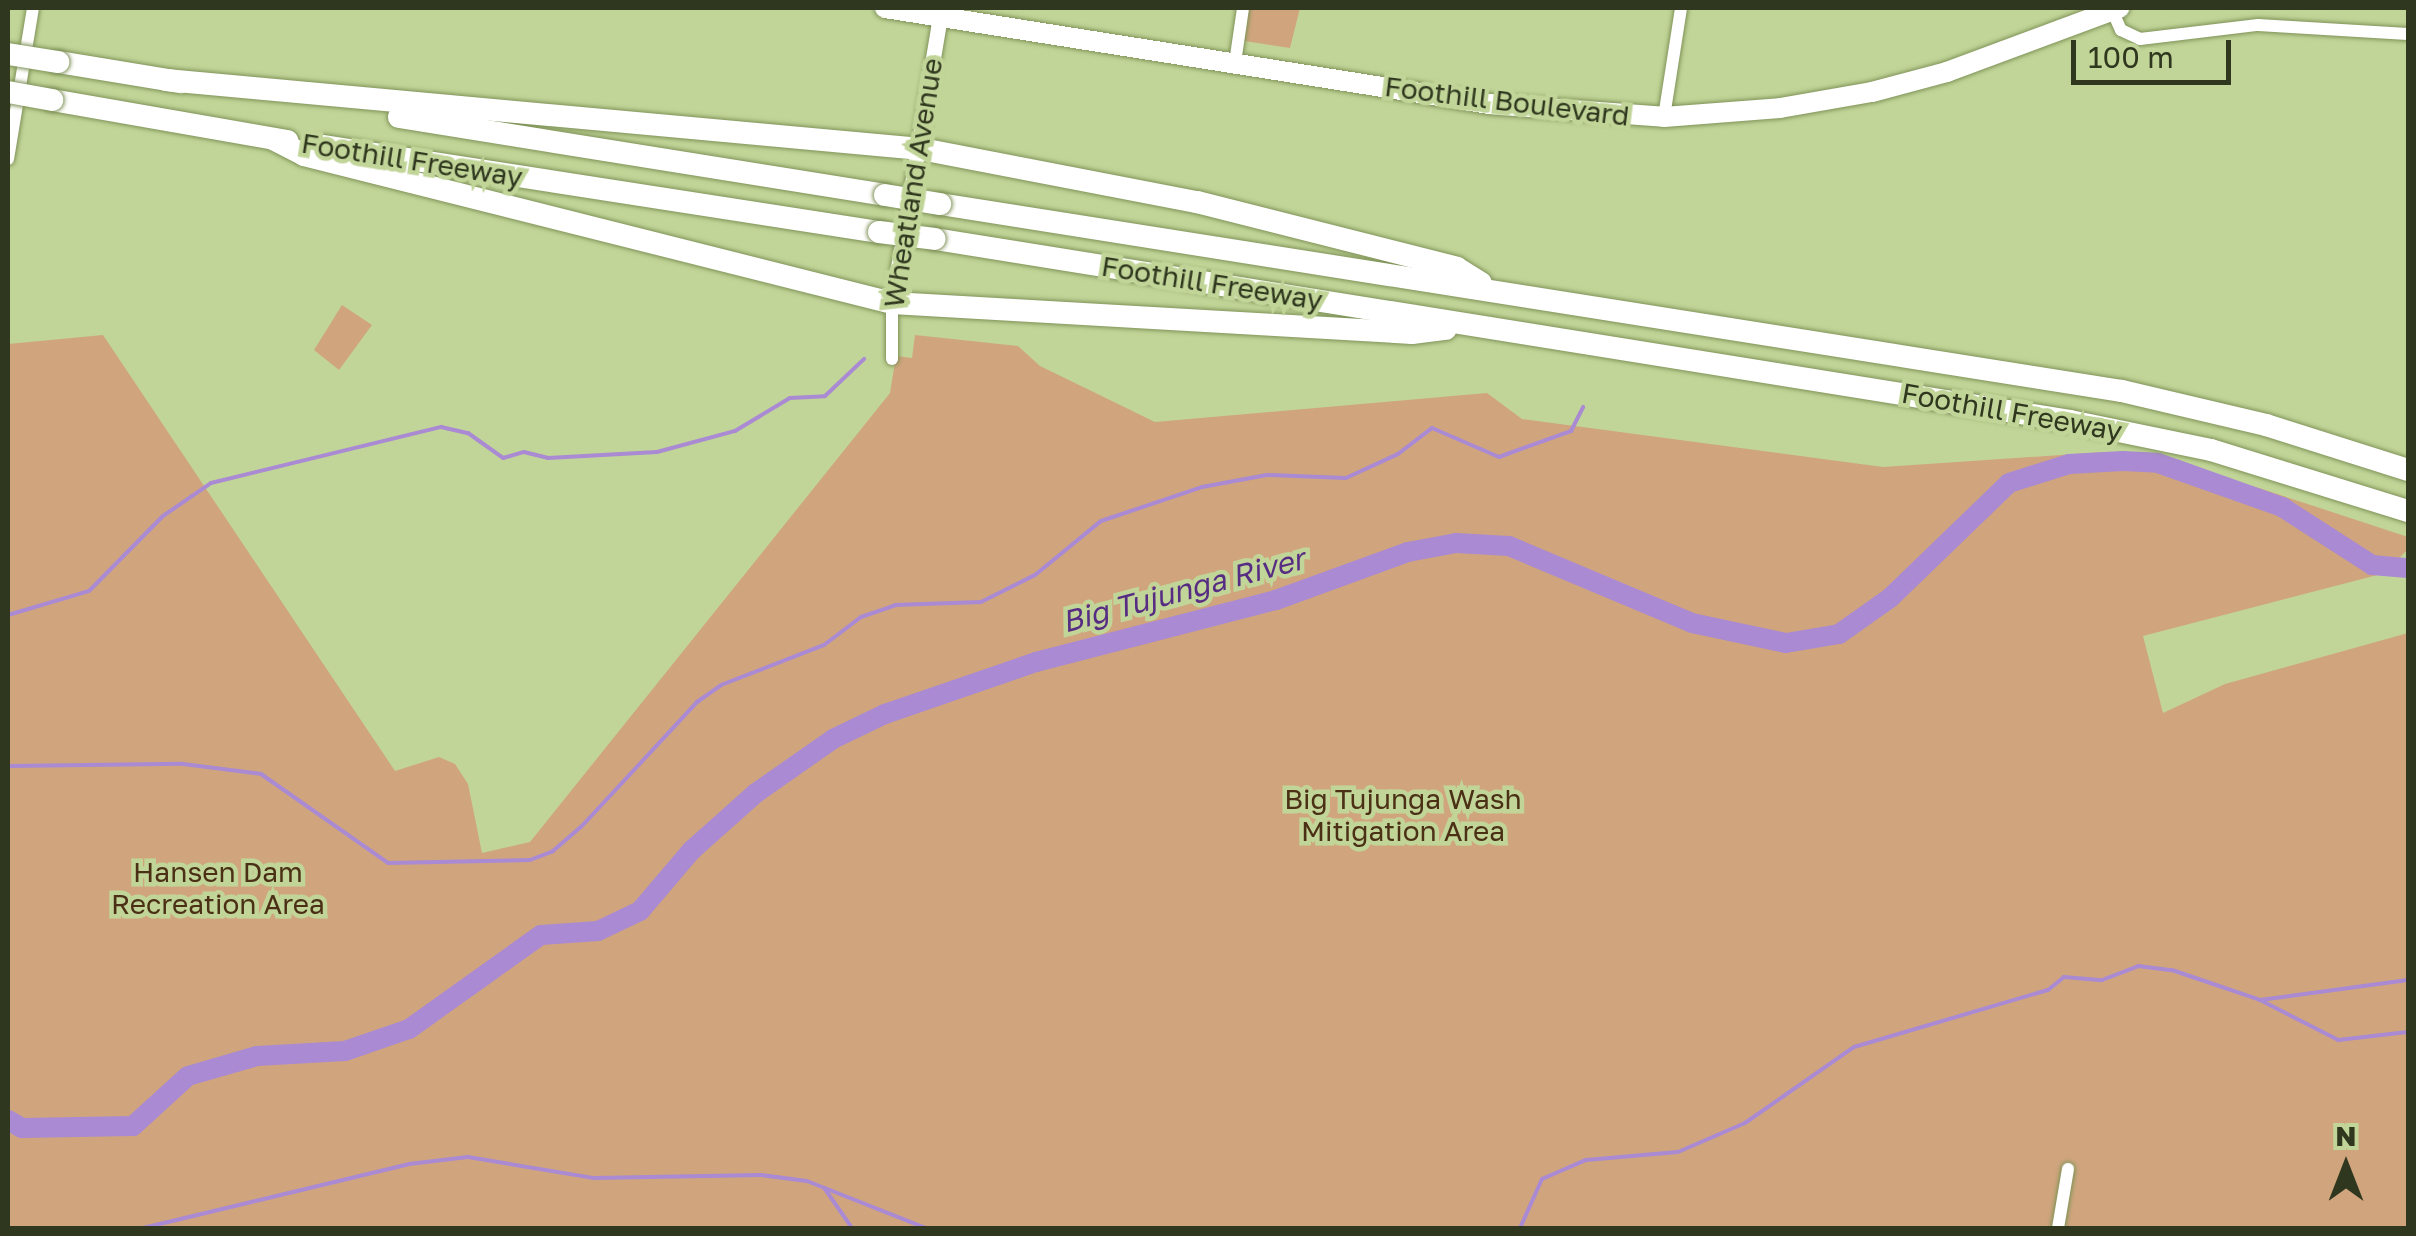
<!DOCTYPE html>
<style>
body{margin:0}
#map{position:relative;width:2416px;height:1236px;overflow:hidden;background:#c1d598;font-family:"Golos Text",sans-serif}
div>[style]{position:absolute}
.green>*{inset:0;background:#d0a57e}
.stream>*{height:4px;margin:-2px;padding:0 2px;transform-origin:2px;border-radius:2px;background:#a98ad3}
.river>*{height:20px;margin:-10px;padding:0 10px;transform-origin:10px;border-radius:10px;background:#a98ad3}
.roads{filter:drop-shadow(0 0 2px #809359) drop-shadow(0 0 2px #809359)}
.minor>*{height:12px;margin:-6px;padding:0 6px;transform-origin:6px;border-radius:6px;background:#fff}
.tertiary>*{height:15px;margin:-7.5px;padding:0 7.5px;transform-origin:7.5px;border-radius:7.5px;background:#fff}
.primary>*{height:20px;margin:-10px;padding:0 10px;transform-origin:10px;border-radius:10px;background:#fff}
.motorway>*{height:22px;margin:-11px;padding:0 11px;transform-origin:11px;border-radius:11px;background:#fff}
.bridges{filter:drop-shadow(0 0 2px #809359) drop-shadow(0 0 2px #809359)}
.motorway-bridge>*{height:22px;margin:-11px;padding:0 11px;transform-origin:11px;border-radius:11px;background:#fff}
span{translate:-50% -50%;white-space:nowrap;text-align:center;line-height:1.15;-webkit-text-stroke:9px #c1d598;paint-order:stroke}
.street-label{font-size:28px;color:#2f371e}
.park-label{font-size:28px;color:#4b3016}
.water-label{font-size:30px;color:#572d83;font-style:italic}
.frame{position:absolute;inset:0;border:10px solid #2f371e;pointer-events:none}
.north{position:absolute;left:2296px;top:1116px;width:100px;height:100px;-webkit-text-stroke:8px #c1d598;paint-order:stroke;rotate:0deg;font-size:28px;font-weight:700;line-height:40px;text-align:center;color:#2f371e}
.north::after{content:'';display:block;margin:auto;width:35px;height:45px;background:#2f371e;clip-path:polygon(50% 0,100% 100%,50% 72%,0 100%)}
.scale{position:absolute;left:2071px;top:40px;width:160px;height:45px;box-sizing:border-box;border:5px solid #2f371e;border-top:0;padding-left:12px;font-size:30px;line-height:35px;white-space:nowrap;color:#2f371e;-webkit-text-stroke:8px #c1d598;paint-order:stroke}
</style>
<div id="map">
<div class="green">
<i style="clip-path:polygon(1243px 8px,1300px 8px,1290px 48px,1238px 40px)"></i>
<i style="clip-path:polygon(342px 305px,372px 325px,339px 370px,314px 350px)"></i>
<i style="clip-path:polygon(103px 335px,395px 771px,439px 757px,455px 764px,468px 784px,482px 853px,530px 842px,890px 393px,896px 356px,912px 358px,915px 335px,1018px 346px,1040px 366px,1155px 422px,1487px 393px,1522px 419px,1883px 467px,2105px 452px,2259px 488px,2408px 537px,2408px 549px,2385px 573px,2143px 636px,2163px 713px,2225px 684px,2408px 633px,2408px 1228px,8px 1228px,8px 344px)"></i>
</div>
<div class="stream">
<i style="left:8px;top:615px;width:84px;rotate:-16.5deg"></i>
<i style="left:89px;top:591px;width:105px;rotate:-45.4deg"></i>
<i style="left:163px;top:516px;width:58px;rotate:-34.5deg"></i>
<i style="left:211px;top:483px;width:237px;rotate:-13.7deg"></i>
<i style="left:441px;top:427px;width:28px;rotate:13deg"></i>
<i style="left:468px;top:433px;width:43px;rotate:35.5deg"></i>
<i style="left:503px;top:458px;width:22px;rotate:-16deg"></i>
<i style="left:524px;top:452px;width:25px;rotate:14deg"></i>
<i style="left:548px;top:458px;width:109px;rotate:-3.2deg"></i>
<i style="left:657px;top:452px;width:81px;rotate:-15.1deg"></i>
<i style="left:735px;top:431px;width:64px;rotate:-31deg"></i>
<i style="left:790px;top:398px;width:35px;rotate:-3deg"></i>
<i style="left:825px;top:396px;width:54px;rotate:-43.5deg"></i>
<i style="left:8px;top:766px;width:175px;rotate:-0.7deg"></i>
<i style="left:183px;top:764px;width:79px;rotate:7.3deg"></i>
<i style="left:261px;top:774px;width:155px;rotate:35deg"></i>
<i style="left:388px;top:863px;width:142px;rotate:-1.2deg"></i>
<i style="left:530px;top:860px;width:25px;rotate:-21deg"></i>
<i style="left:553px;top:851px;width:37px;rotate:-41deg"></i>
<i style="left:581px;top:827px;width:171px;rotate:-47.1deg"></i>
<i style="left:697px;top:702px;width:29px;rotate:-35deg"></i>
<i style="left:721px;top:685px;width:110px;rotate:-21.2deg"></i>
<i style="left:824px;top:645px;width:46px;rotate:-37.1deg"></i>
<i style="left:861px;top:617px;width:36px;rotate:-19deg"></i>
<i style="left:895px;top:605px;width:86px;rotate:-2deg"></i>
<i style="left:981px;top:602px;width:60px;rotate:-26.6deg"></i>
<i style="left:1035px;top:575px;width:85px;rotate:-39.3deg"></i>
<i style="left:1101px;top:521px;width:107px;rotate:-18.6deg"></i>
<i style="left:1202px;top:487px;width:66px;rotate:-10.5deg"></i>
<i style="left:1267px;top:475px;width:79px;rotate:2.2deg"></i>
<i style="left:1346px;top:478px;width:57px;rotate:-24.8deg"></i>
<i style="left:1398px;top:454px;width:43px;rotate:-37.4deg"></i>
<i style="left:1432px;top:428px;width:73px;rotate:23.4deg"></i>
<i style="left:1499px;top:457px;width:77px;rotate:-19.9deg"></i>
<i style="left:1571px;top:431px;width:27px;rotate:-63deg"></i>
<i style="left:2260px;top:1000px;width:149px;rotate:-7.7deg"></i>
<i style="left:825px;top:1189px;width:47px;rotate:55.3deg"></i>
<i style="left:143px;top:1228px;width:274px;rotate:-13.5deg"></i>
<i style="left:409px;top:1164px;width:59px;rotate:-6.8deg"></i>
<i style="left:468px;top:1157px;width:128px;rotate:9.5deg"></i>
<i style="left:594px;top:1178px;width:167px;rotate:-1deg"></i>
<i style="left:761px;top:1175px;width:46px;rotate:7.4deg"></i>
<i style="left:807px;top:1181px;width:128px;rotate:21.6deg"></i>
<i style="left:1520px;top:1228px;width:54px;rotate:-65.8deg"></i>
<i style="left:1542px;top:1179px;width:48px;rotate:-23.4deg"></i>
<i style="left:1586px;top:1160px;width:92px;rotate:-5deg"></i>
<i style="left:1678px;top:1152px;width:73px;rotate:-23.4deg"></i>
<i style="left:1745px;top:1123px;width:133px;rotate:-34.9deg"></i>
<i style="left:1854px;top:1047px;width:202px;rotate:-16.4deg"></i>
<i style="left:2048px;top:990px;width:21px;rotate:-39deg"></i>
<i style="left:2064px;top:977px;width:38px;rotate:5deg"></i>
<i style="left:2102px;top:980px;width:39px;rotate:-21deg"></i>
<i style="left:2138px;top:966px;width:34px;rotate:7deg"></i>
<i style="left:2172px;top:970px;width:93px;rotate:18.8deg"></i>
<i style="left:2260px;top:1000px;width:88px;rotate:27.1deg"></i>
<i style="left:2338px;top:1040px;width:70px;rotate:-6.5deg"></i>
</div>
<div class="river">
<i style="left:8px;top:1120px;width:16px;rotate:30deg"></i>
<i style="left:22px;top:1128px;width:111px;rotate:-1deg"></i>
<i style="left:133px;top:1126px;width:74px;rotate:-42.3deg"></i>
<i style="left:188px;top:1076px;width:72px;rotate:-16.2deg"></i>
<i style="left:257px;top:1056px;width:88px;rotate:-3.3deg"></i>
<i style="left:345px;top:1051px;width:68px;rotate:-19deg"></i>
<i style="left:409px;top:1029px;width:162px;rotate:-35.5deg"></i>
<i style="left:541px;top:935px;width:57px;rotate:-4deg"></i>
<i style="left:598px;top:931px;width:47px;rotate:-25.5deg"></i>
<i style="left:640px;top:911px;width:80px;rotate:-49.6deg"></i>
<i style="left:692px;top:850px;width:86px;rotate:-41.7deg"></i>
<i style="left:756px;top:793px;width:94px;rotate:-35deg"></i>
<i style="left:833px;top:739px;width:58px;rotate:-25.7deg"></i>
<i style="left:885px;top:714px;width:160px;rotate:-19deg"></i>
<i style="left:1036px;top:662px;width:248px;rotate:-14.5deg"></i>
<i style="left:1276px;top:600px;width:140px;rotate:-20deg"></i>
<i style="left:1408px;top:552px;width:49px;rotate:-10.6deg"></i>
<i style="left:1456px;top:543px;width:53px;rotate:3.2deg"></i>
<i style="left:1509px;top:546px;width:199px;rotate:22.8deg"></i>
<i style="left:1692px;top:623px;width:96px;rotate:12deg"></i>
<i style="left:1786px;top:643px;width:54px;rotate:-9.6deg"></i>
<i style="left:1839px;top:634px;width:62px;rotate:-35.2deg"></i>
<i style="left:1890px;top:598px;width:165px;rotate:-44deg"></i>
<i style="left:2009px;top:483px;width:63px;rotate:-17.6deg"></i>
<i style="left:2069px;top:464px;width:54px;rotate:-3.2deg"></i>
<i style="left:2123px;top:461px;width:35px;rotate:3deg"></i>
<i style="left:2158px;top:463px;width:132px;rotate:19.5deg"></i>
<i style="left:2282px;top:507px;width:107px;rotate:32.8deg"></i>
<i style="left:2372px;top:565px;width:36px;rotate:5deg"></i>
</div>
<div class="roads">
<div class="minor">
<i style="left:2112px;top:10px;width:22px;rotate:66deg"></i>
<i style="left:2121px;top:30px;width:21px;rotate:25deg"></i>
<i style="left:2140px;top:39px;width:119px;rotate:-6.8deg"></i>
<i style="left:2258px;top:25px;width:150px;rotate:3.4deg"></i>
<i style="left:1235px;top:63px;width:56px;rotate:-81.7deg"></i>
<i style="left:1664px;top:117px;width:110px;rotate:-81.1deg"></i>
<i style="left:8px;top:159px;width:153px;rotate:-80.6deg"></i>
<i style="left:892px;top:359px;width:56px;rotate:-90deg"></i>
<i style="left:2058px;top:1228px;width:60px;rotate:-80.4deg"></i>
</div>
<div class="tertiary">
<i style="left:892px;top:303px;width:291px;rotate:-80.5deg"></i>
</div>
<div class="primary">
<i style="left:885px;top:8px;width:612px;rotate:9.03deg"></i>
<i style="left:1489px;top:104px;width:175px;rotate:4.2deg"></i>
<i style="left:1664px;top:117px;width:116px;rotate:-4.4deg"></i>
<i style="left:1780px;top:108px;width:93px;rotate:-9.9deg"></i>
<i style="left:1872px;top:92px;width:78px;rotate:-14.9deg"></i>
<i style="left:1947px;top:72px;width:184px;rotate:-20.4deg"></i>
</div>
<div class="motorway">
<i style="left:58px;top:62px;width:124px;rotate:9.3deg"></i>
<i style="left:166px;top:80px;width:758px;rotate:5.22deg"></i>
<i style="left:921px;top:149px;width:281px;rotate:10.9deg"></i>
<i style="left:1197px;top:202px;width:268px;rotate:14.2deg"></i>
<i style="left:1457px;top:268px;width:28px;rotate:32deg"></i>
<i style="left:52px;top:100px;width:239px;rotate:9.9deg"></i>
<i style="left:399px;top:117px;width:492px;rotate:9.1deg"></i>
<i style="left:273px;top:139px;width:35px;rotate:27deg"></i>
<i style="left:304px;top:155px;width:606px;rotate:14.13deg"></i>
<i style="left:892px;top:303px;width:521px;rotate:3.3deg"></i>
<i style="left:1412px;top:333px;width:34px;rotate:-7deg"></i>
<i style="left:324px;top:146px;width:562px;rotate:8.81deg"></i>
<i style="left:940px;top:204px;width:1197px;rotate:8.99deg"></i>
<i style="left:2122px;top:391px;width:148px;rotate:13.3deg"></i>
<i style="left:2266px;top:425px;width:149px;rotate:17.6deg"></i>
<i style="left:935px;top:239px;width:1149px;rotate:9.11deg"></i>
<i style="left:2070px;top:421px;width:144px;rotate:11.6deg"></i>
<i style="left:2211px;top:450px;width:206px;rotate:17.2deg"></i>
</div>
</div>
<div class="bridges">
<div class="motorway-bridge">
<i style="left:8px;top:54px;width:51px;rotate:9.1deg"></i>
<i style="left:8px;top:92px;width:45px;rotate:10.3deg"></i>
<i style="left:885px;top:195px;width:56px;rotate:9.3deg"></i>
<i style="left:879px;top:232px;width:56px;rotate:7.1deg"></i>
</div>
</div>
<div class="street-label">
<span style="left:1507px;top:101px;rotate:7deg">Foothill Boulevard</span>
<span style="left:412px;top:160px;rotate:9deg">Foothill Freeway</span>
<span style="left:913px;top:183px;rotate:-81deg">Wheatland Avenue</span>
<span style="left:1212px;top:283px;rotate:9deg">Foothill Freeway</span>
<span style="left:2012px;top:412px;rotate:10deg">Foothill Freeway</span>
</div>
<div class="park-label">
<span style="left:1403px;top:815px">Big Tujunga Wash<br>Mitigation Area</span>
<span style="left:218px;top:888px">Hansen Dam<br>Recreation Area</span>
</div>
<div class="water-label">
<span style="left:1183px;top:590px;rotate:-15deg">Big Tujunga River</span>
</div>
<div class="frame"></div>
<div class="north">N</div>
<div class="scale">100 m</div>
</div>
